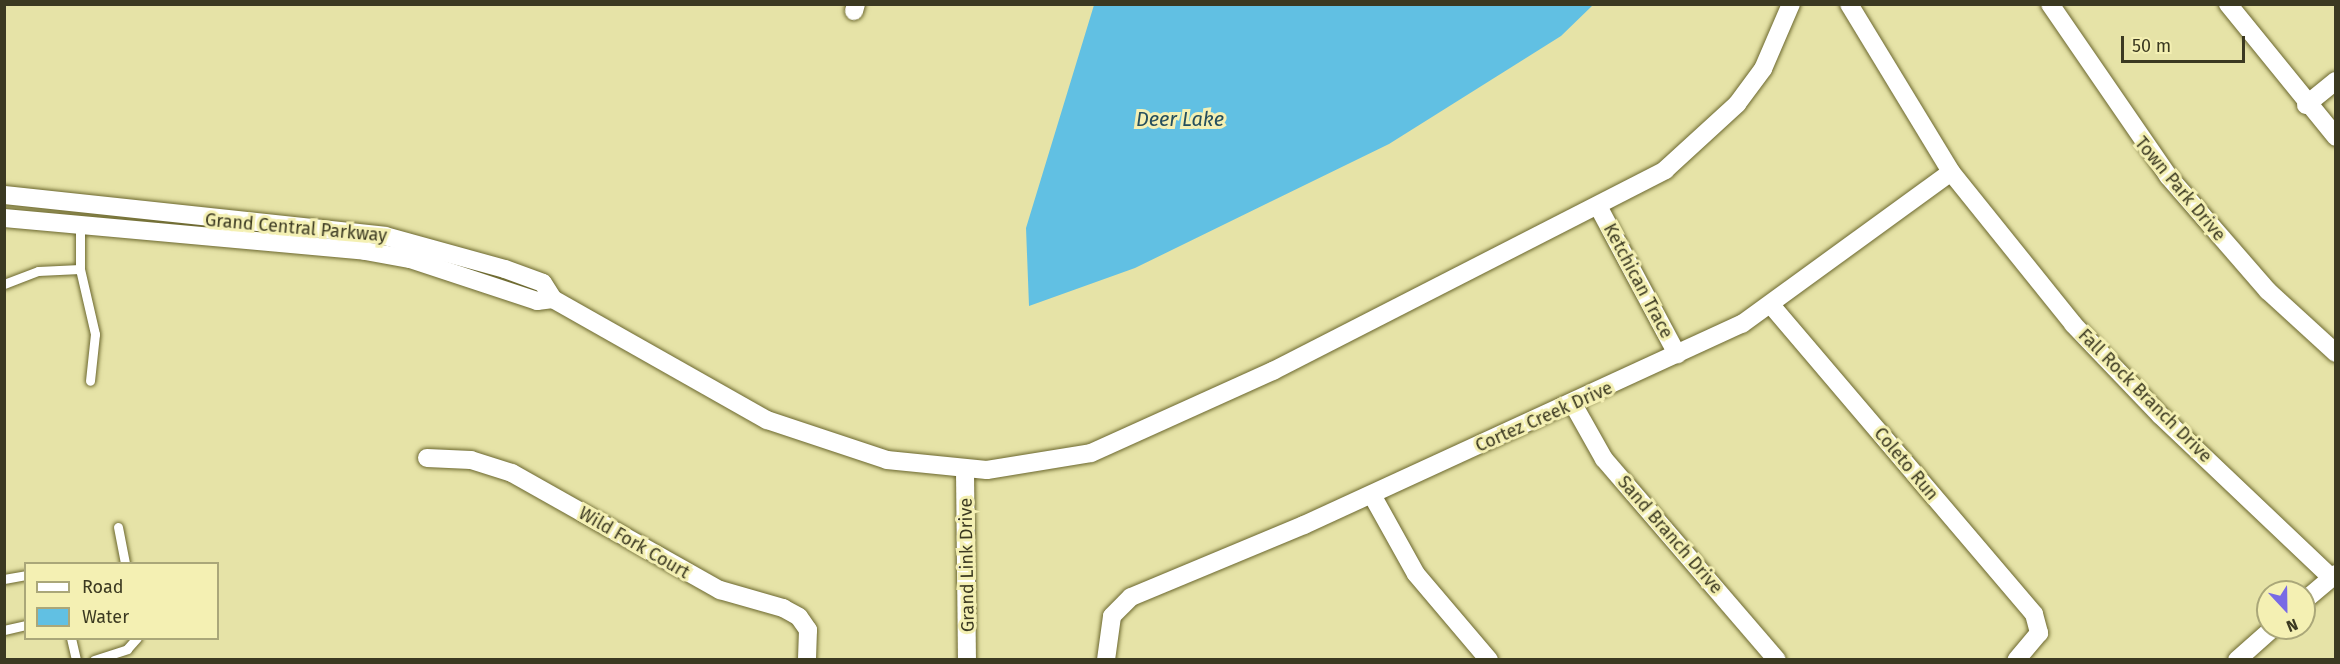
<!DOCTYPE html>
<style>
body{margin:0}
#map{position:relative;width:2340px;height:664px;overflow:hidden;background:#e6e3a7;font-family:"Fira Sans",sans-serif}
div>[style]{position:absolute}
.water>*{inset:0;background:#61c0e3}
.roads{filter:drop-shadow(0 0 2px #6b672e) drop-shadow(0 0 2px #6b672e)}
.lane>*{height:9px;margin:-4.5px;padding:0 4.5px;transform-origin:4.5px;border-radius:4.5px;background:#fff}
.street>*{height:18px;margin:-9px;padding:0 9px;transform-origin:9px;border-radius:9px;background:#fff}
span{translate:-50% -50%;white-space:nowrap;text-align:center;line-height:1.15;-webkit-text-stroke:6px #f4f0b3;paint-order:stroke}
.street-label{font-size:18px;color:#3b3921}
.water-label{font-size:20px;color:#254f5e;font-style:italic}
.frame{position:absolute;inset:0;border:6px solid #3b3921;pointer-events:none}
.legend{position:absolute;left:24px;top:562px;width:195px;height:78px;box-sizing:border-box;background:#f4f0b3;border:2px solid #aaa779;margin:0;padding:8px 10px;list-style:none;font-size:18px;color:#3b3921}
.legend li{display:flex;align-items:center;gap:12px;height:30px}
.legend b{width:30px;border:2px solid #aaa779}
.north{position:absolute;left:2256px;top:580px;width:60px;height:60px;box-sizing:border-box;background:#f4f0b3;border:2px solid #aaa779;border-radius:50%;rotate:158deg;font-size:16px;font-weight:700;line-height:24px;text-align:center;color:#3b3921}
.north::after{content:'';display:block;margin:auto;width:21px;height:27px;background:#786ae5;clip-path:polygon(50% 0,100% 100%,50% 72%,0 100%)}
.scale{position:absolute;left:2121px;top:36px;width:124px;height:27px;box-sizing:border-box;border:3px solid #3b3921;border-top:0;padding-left:8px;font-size:18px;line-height:21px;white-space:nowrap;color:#3b3921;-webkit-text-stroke:4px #f4f0b3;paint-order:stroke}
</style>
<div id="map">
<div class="water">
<i style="clip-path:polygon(1094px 5px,1094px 4px,1593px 5px,1561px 36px,1389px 144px,1135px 268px,1029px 306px,1026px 228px)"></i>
</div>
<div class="roads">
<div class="lane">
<i style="left:80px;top:269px;width:67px;rotate:77deg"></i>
<i style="left:95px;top:334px;width:47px;rotate:96.1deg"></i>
<i style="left:4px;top:284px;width:36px;rotate:-21deg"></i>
<i style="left:38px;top:271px;width:42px;rotate:-2.7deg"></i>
<i style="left:80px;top:269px;width:44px;rotate:-90deg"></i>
<i style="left:118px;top:527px;width:38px;rotate:79deg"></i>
<i style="left:4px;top:579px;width:22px;rotate:-10deg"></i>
<i style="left:4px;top:630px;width:23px;rotate:-13deg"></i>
<i style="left:71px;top:638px;width:23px;rotate:77deg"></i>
<i style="left:94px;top:660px;width:35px;rotate:-18deg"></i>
<i style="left:127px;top:649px;width:15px;rotate:-48deg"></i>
</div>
<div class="street">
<i style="left:1849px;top:4px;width:197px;rotate:58.7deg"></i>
<i style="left:1951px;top:172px;width:195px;rotate:51.2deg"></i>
<i style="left:2073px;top:324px;width:126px;rotate:46.3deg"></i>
<i style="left:2160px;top:415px;width:236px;rotate:43.5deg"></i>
<i style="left:2050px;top:4px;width:209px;rotate:55.5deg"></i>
<i style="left:2168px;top:176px;width:152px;rotate:49deg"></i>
<i style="left:2268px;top:291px;width:92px;rotate:42.4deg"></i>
<i style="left:2228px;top:4px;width:171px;rotate:50.9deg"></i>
<i style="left:854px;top:11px;width:7px;rotate:-74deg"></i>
<i style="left:2306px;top:105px;width:38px;rotate:-39deg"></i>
<i style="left:4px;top:195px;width:383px;rotate:6.1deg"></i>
<i style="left:385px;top:236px;width:124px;rotate:15.4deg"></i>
<i style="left:505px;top:269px;width:40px;rotate:20.2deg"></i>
<i style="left:543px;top:283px;width:19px;rotate:58deg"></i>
<i style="left:1599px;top:208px;width:166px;rotate:61.9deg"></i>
<i style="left:4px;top:218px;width:363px;rotate:5.2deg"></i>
<i style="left:365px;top:251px;width:46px;rotate:10.1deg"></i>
<i style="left:410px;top:259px;width:134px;rotate:18.3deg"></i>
<i style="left:537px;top:301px;width:16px;rotate:-7deg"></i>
<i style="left:553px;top:299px;width:246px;rotate:29.5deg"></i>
<i style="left:767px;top:420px;width:126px;rotate:18.4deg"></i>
<i style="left:887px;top:460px;width:100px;rotate:5.7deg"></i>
<i style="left:987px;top:470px;width:105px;rotate:-9.3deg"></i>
<i style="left:1091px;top:453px;width:200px;rotate:-24.3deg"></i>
<i style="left:1273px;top:371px;width:441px;rotate:-27.1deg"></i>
<i style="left:1665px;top:170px;width:98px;rotate:-42.5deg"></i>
<i style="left:1737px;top:104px;width:44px;rotate:-53.4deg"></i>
<i style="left:1763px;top:69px;width:71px;rotate:-66.7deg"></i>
<i style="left:1771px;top:305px;width:406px;rotate:49.6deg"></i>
<i style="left:2034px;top:614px;width:20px;rotate:75deg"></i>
<i style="left:2039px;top:633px;width:35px;rotate:130deg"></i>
<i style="left:1573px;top:404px;width:63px;rotate:60.6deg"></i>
<i style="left:1604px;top:459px;width:265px;rotate:49.3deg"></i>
<i style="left:427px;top:458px;width:44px;rotate:2.6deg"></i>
<i style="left:471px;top:460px;width:43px;rotate:17.6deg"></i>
<i style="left:512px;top:473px;width:239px;rotate:29.4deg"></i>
<i style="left:720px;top:590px;width:66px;rotate:15.9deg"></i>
<i style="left:783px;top:608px;width:18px;rotate:29deg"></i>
<i style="left:799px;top:617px;width:16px;rotate:55deg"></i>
<i style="left:808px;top:630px;width:30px;rotate:92deg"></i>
<i style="left:965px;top:471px;width:189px;rotate:89.4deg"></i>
<i style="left:1372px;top:495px;width:90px;rotate:60.9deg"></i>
<i style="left:1416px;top:574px;width:113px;rotate:49.7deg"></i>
<i style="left:2304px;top:601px;width:42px;rotate:-40.2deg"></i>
<i style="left:1106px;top:660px;width:44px;rotate:-82.2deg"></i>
<i style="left:1112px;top:616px;width:27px;rotate:-45deg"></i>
<i style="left:1131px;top:597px;width:187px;rotate:-22.6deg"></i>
<i style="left:1304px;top:525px;width:482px;rotate:-24.7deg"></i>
<i style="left:1742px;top:324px;width:258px;rotate:-36deg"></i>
<i style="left:2237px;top:660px;width:48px;rotate:-41.6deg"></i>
</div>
</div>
<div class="street-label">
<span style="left:2180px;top:189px;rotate:50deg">Town Park Drive</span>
<span style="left:296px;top:228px;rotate:5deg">Grand Central Parkway</span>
<span style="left:1638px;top:281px;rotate:62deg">Ketchican Trace</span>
<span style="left:2145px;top:396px;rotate:45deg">Fall Rock Branch Drive</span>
<span style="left:1544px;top:417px;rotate:-24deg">Cortez Creek Drive</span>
<span style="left:1906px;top:464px;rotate:50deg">Coleto Run</span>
<span style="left:1670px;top:535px;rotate:49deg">Sand Branch Drive</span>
<span style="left:634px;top:543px;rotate:30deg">Wild Fork Court</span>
<span style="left:967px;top:565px;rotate:-91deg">Grand Link Drive</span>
</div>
<div class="water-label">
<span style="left:1180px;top:119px">Deer Lake</span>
</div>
<div class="frame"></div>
<ul class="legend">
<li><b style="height:8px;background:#fff"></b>Road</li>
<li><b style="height:16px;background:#61c0e3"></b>Water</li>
</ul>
<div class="north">N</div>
<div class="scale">50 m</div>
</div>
